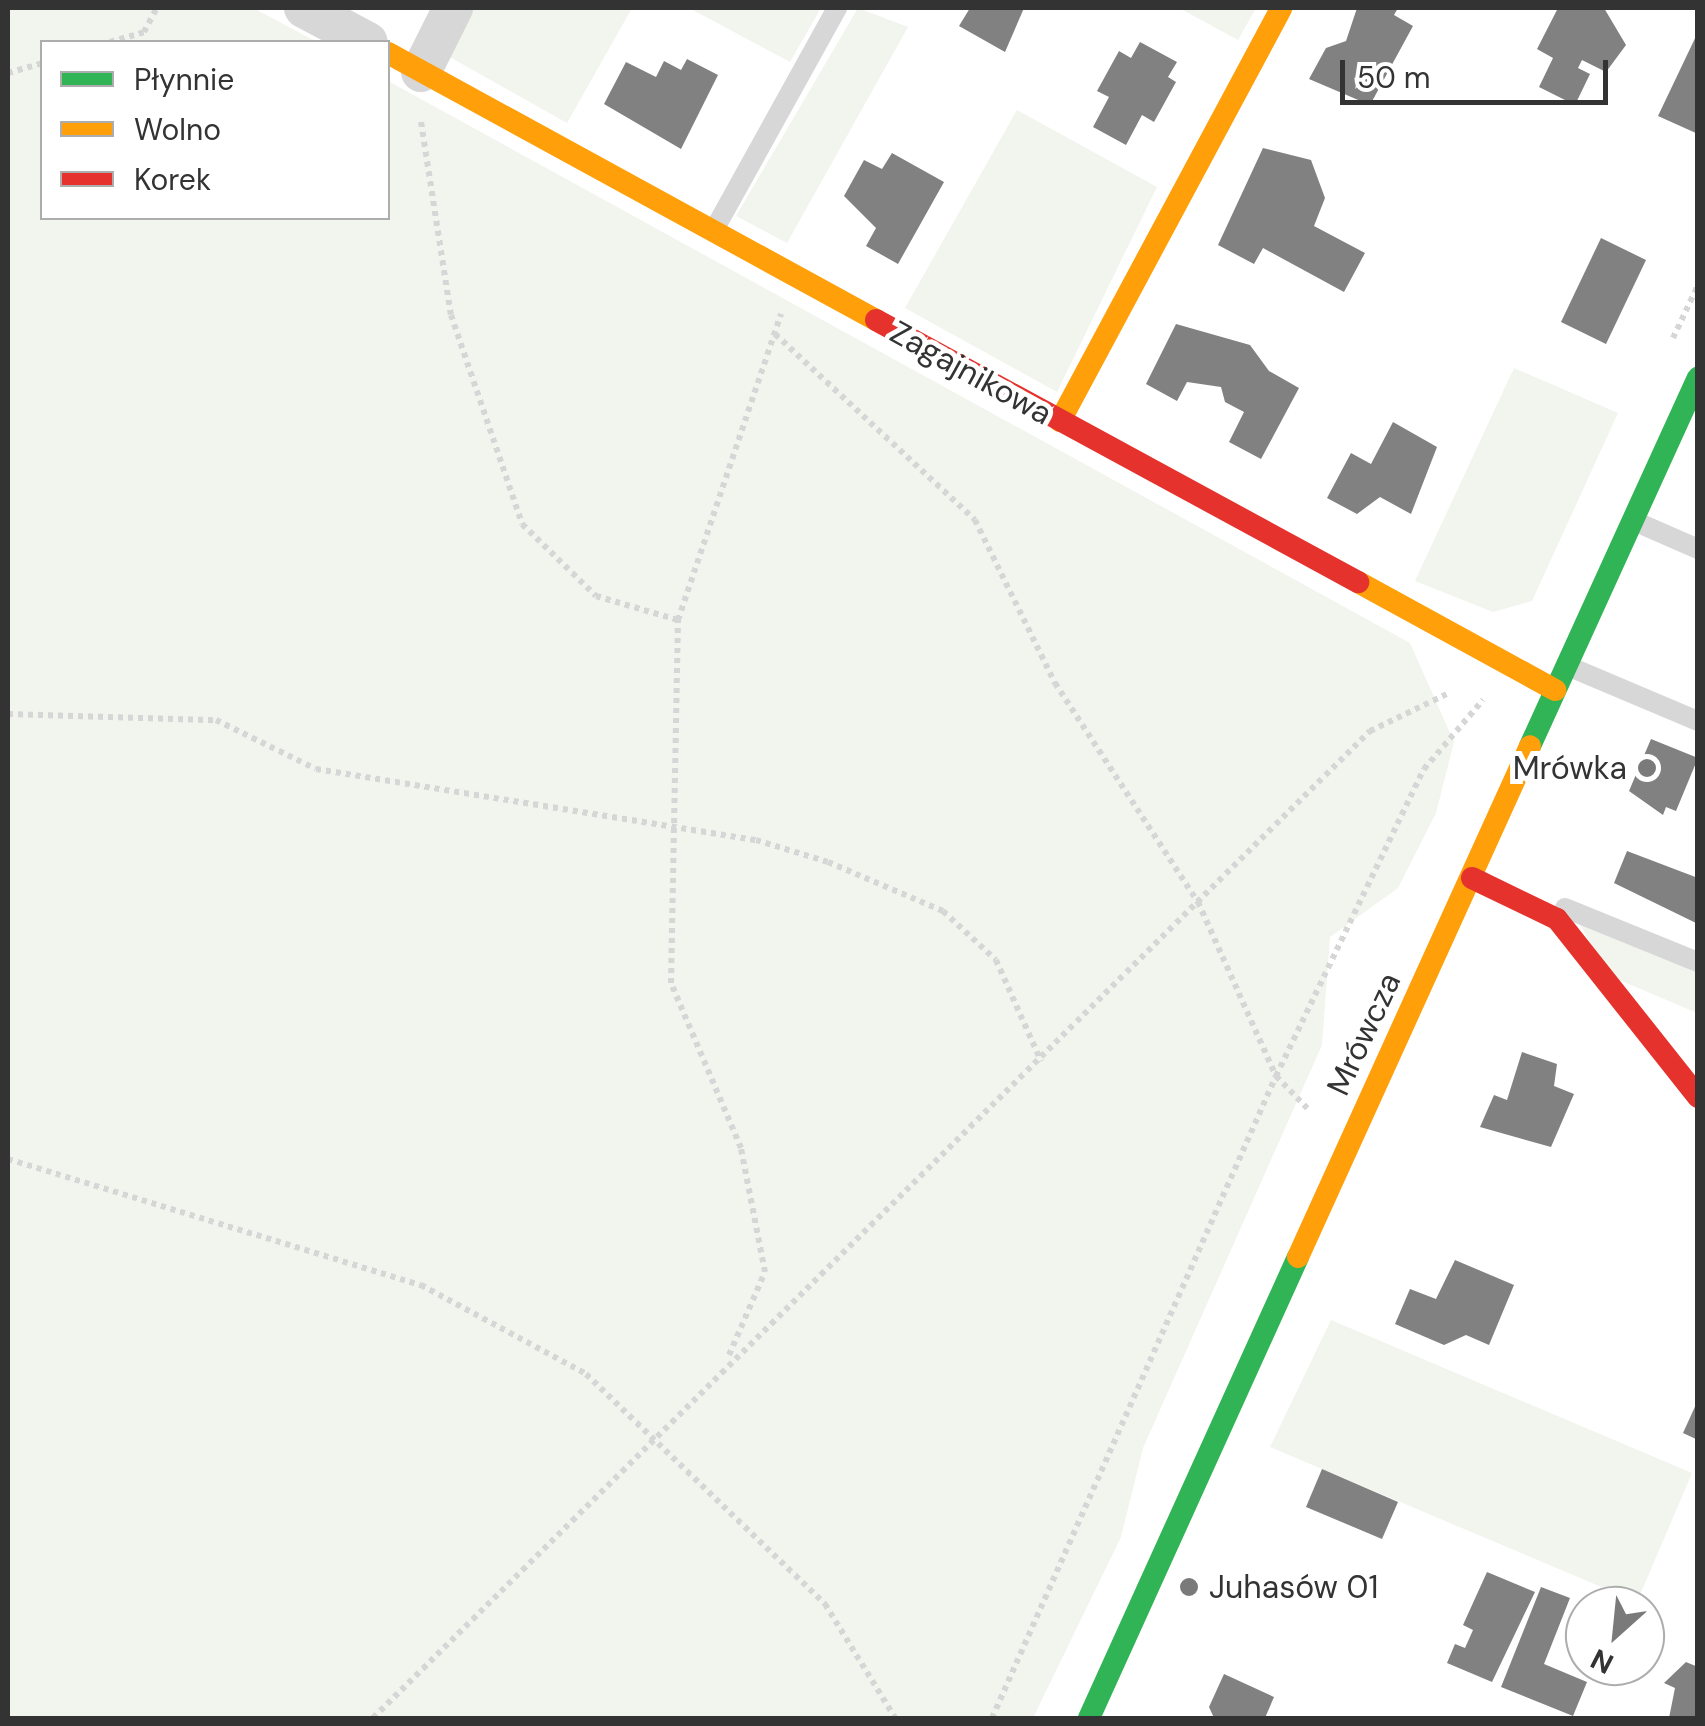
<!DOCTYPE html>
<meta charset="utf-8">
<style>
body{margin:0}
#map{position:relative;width:1705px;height:1726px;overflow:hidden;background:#fff;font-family:"DM Sans",sans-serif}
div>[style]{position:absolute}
.green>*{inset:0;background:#f1f5ed}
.building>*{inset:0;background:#818181}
.path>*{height:6px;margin-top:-3px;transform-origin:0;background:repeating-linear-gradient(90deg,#d6d6d6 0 5px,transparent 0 10px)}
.lane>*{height:20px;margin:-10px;padding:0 10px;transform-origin:10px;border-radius:10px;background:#d7d7d7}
.street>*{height:40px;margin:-20px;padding:0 20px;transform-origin:20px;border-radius:20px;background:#d7d7d7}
.fast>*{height:22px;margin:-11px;padding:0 11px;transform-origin:11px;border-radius:11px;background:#30b455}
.slow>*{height:22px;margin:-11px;padding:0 11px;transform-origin:11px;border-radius:11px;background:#ff9f0a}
.jam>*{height:22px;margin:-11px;padding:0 11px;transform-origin:11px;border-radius:11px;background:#e5322d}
.dots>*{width:28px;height:28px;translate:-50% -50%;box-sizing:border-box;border:5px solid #fff;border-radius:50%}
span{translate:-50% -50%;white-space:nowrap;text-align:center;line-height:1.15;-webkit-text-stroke:10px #fff;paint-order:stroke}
.street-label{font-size:32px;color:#333}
.poi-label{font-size:32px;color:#333}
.right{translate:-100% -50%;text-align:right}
.left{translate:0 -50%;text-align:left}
.frame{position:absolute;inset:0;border:10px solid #333;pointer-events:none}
.legend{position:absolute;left:40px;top:40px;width:350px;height:180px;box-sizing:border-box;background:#fff;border:2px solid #adadad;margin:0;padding:12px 18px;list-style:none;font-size:30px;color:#333}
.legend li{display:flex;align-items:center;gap:20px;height:50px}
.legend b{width:50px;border:2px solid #adadad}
.north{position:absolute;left:1565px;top:1586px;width:100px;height:100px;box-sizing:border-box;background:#fff;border:2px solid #adadad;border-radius:50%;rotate:207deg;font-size:28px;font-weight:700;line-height:40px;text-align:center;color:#333}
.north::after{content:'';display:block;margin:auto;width:35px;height:45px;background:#7a7a7a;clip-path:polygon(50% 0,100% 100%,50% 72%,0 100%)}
.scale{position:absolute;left:1340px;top:60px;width:268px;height:45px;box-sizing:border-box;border:5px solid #333;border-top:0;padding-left:12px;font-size:30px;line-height:35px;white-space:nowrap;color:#333;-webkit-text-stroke:8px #fff;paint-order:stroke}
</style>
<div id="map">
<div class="green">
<i style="clip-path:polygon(8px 8px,253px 8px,317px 42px,42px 42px,42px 218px,388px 218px,388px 81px,1410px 643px,1454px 742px,1436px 813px,1398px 888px,1330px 937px,1322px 1045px,1143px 1448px,1121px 1537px,1033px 1718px,8px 1718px)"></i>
<i style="clip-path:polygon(470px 8px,632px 8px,567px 123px,448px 56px)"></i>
<i style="clip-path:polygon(689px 8px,821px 8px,790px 62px)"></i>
<i style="clip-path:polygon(858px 8px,908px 27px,787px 243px,736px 216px)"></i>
<i style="clip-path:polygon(1179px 8px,1256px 8px,1238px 40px)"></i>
<i style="clip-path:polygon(1017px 110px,1157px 187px,1057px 392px,905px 308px)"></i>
<i style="clip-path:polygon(1514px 368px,1618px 413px,1532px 601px,1493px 612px,1415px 581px)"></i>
<i style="clip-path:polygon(1577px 920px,1697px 971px,1697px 1013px,1610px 976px)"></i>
<i style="clip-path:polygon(1331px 1320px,1692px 1473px,1637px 1602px,1270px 1447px)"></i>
</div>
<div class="building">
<i style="clip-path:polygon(970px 8px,1024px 8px,1005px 52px,959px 26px)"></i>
<i style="clip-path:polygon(1357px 8px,1398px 8px,1394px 15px,1413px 26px,1370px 105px,1309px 79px,1326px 48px,1346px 41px)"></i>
<i style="clip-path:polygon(1558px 8px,1604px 8px,1626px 45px,1606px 72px,1582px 60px,1578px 68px,1590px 74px,1575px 105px,1539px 87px,1553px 58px,1537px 49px)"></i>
<i style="clip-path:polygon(1698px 32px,1698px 134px,1658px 116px)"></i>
<i style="clip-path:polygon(1140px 42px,1177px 62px,1168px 77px,1176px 82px,1154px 122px,1142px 115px,1126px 145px,1093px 127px,1109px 97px,1097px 91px,1119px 51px,1131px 58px)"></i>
<i style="clip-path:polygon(687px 59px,718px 75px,681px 149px,604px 104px,626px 62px,656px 77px,664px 61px,681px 70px)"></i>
<i style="clip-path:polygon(1263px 148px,1311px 160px,1325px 198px,1314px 226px,1365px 253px,1344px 292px,1263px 248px,1254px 264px,1218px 245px)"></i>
<i style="clip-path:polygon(892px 153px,944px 182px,898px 264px,866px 246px,876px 228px,844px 196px,864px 160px,882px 169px)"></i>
<i style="clip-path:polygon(1601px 238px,1646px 260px,1606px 344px,1561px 322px)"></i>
<i style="clip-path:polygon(1176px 324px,1250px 345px,1269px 371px,1299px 388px,1261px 459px,1229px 442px,1244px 412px,1225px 402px,1221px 387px,1187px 382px,1177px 401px,1146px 384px)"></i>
<i style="clip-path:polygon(1393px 422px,1437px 447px,1411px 514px,1380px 497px,1357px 514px,1327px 498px,1351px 453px,1371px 464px)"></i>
<i style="clip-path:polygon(1651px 739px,1698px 758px,1676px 811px,1666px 807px,1663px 815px,1629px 791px)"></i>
<i style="clip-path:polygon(1627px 851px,1698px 878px,1698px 924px,1614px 883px)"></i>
<i style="clip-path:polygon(1522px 1052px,1557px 1064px,1554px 1086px,1574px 1094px,1551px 1147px,1480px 1127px,1494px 1095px,1507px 1100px)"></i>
<i style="clip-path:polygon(1455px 1260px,1514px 1285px,1489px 1345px,1466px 1335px,1444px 1345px,1395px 1324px,1410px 1289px,1436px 1299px)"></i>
<i style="clip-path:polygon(1698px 1400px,1698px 1440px,1683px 1433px)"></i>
<i style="clip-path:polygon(1322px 1469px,1398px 1502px,1382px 1539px,1306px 1507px)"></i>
<i style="clip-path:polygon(1487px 1572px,1535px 1592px,1492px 1682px,1447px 1663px,1455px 1644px,1465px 1648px,1473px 1630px,1463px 1625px)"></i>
<i style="clip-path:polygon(1541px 1587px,1570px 1598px,1544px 1664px,1587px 1682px,1573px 1716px,1501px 1687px)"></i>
<i style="clip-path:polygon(1686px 1662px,1698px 1667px,1698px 1718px,1669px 1718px,1675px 1688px,1664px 1683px)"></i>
<i style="clip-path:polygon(1224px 1674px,1274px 1697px,1265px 1718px,1214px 1718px,1209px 1707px)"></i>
</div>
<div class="path">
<i style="left:110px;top:42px;width:35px;rotate:-16deg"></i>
<i style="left:144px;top:32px;width:27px;rotate:-62deg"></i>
<i style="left:8px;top:73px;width:35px;rotate:-16deg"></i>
<i style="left:421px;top:122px;width:195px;rotate:81.2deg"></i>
<i style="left:451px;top:315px;width:221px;rotate:71.2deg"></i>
<i style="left:522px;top:524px;width:103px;rotate:44.2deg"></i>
<i style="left:596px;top:596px;width:85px;rotate:16.3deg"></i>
<i style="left:775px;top:334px;width:273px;rotate:42.9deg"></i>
<i style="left:975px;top:520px;width:182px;rotate:63.9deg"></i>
<i style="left:1055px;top:683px;width:262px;rotate:56.9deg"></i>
<i style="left:1198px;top:902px;width:191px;rotate:65.9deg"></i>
<i style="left:1276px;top:1076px;width:47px;rotate:45.9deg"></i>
<i style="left:1673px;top:338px;width:59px;rotate:-64.7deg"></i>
<i style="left:8px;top:714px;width:208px;rotate:1.7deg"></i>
<i style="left:216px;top:720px;width:111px;rotate:26.1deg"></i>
<i style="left:316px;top:769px;width:446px;rotate:9.2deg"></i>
<i style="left:756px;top:840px;width:75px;rotate:17deg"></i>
<i style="left:828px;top:862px;width:125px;rotate:23.1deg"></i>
<i style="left:943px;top:911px;width:72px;rotate:42.8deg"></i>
<i style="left:996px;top:960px;width:111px;rotate:66deg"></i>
<i style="left:8px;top:1159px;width:432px;rotate:17deg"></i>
<i style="left:421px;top:1285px;width:187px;rotate:28.3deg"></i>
<i style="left:586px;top:1374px;width:332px;rotate:43.9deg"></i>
<i style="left:825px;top:1604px;width:134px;rotate:58.4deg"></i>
<i style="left:729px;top:1355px;width:90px;rotate:-66.6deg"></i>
<i style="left:765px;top:1272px;width:126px;rotate:-101deg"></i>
<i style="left:741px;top:1148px;width:179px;rotate:-113deg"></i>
<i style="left:671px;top:983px;width:363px;rotate:-88.9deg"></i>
<i style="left:678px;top:620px;width:323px;rotate:-71.4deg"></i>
<i style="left:373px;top:1718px;width:1403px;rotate:-44.71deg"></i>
<i style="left:1370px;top:731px;width:85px;rotate:-25.7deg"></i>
<i style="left:992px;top:1718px;width:702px;rotate:-66.14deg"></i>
<i style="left:1276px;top:1076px;width:341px;rotate:-64.3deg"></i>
<i style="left:1424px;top:769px;width:91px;rotate:-49.5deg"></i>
</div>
<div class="lane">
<i style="left:714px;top:230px;width:254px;rotate:-61deg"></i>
<i style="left:1634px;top:521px;width:70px;rotate:23.6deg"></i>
<i style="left:1570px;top:667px;width:139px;rotate:22.9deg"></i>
<i style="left:1565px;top:908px;width:144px;rotate:22.1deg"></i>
</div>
<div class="street">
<i style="left:304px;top:8px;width:72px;rotate:28deg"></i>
<i style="left:421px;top:72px;width:72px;rotate:-63.4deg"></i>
</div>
<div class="fast">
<i style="left:1530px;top:746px;width:405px;rotate:-65.5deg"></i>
<i style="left:1089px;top:1718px;width:506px;rotate:-65.61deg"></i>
</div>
<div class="slow">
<i style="left:388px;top:53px;width:556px;rotate:28.68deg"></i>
<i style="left:1060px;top:421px;width:468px;rotate:-61.8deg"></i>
<i style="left:1358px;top:582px;width:225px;rotate:28.7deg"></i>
<i style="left:1298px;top:1257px;width:561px;rotate:-65.58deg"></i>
</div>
<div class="jam">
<i style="left:876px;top:320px;width:549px;rotate:28.53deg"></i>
<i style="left:1472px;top:878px;width:94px;rotate:25.8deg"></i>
<i style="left:1557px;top:919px;width:227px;rotate:51.6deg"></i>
</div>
<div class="dots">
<i style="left:1647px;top:768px;background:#7a7a7a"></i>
<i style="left:1189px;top:1587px;background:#7a7a7a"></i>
</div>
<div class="street-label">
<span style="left:971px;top:373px;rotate:29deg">Zagajnikowa</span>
<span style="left:1364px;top:1034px;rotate:-65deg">Mrówcza</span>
</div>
<div class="poi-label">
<span class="right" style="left:1627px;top:768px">Mrówka</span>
<span class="left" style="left:1209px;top:1587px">Juhasów 01</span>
</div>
<div class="frame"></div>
<ul class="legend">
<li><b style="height:12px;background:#30b455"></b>Płynnie</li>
<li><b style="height:12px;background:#ff9f0a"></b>Wolno</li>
<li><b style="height:12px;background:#e5322d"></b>Korek</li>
</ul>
<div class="north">N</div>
<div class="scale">50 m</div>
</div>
